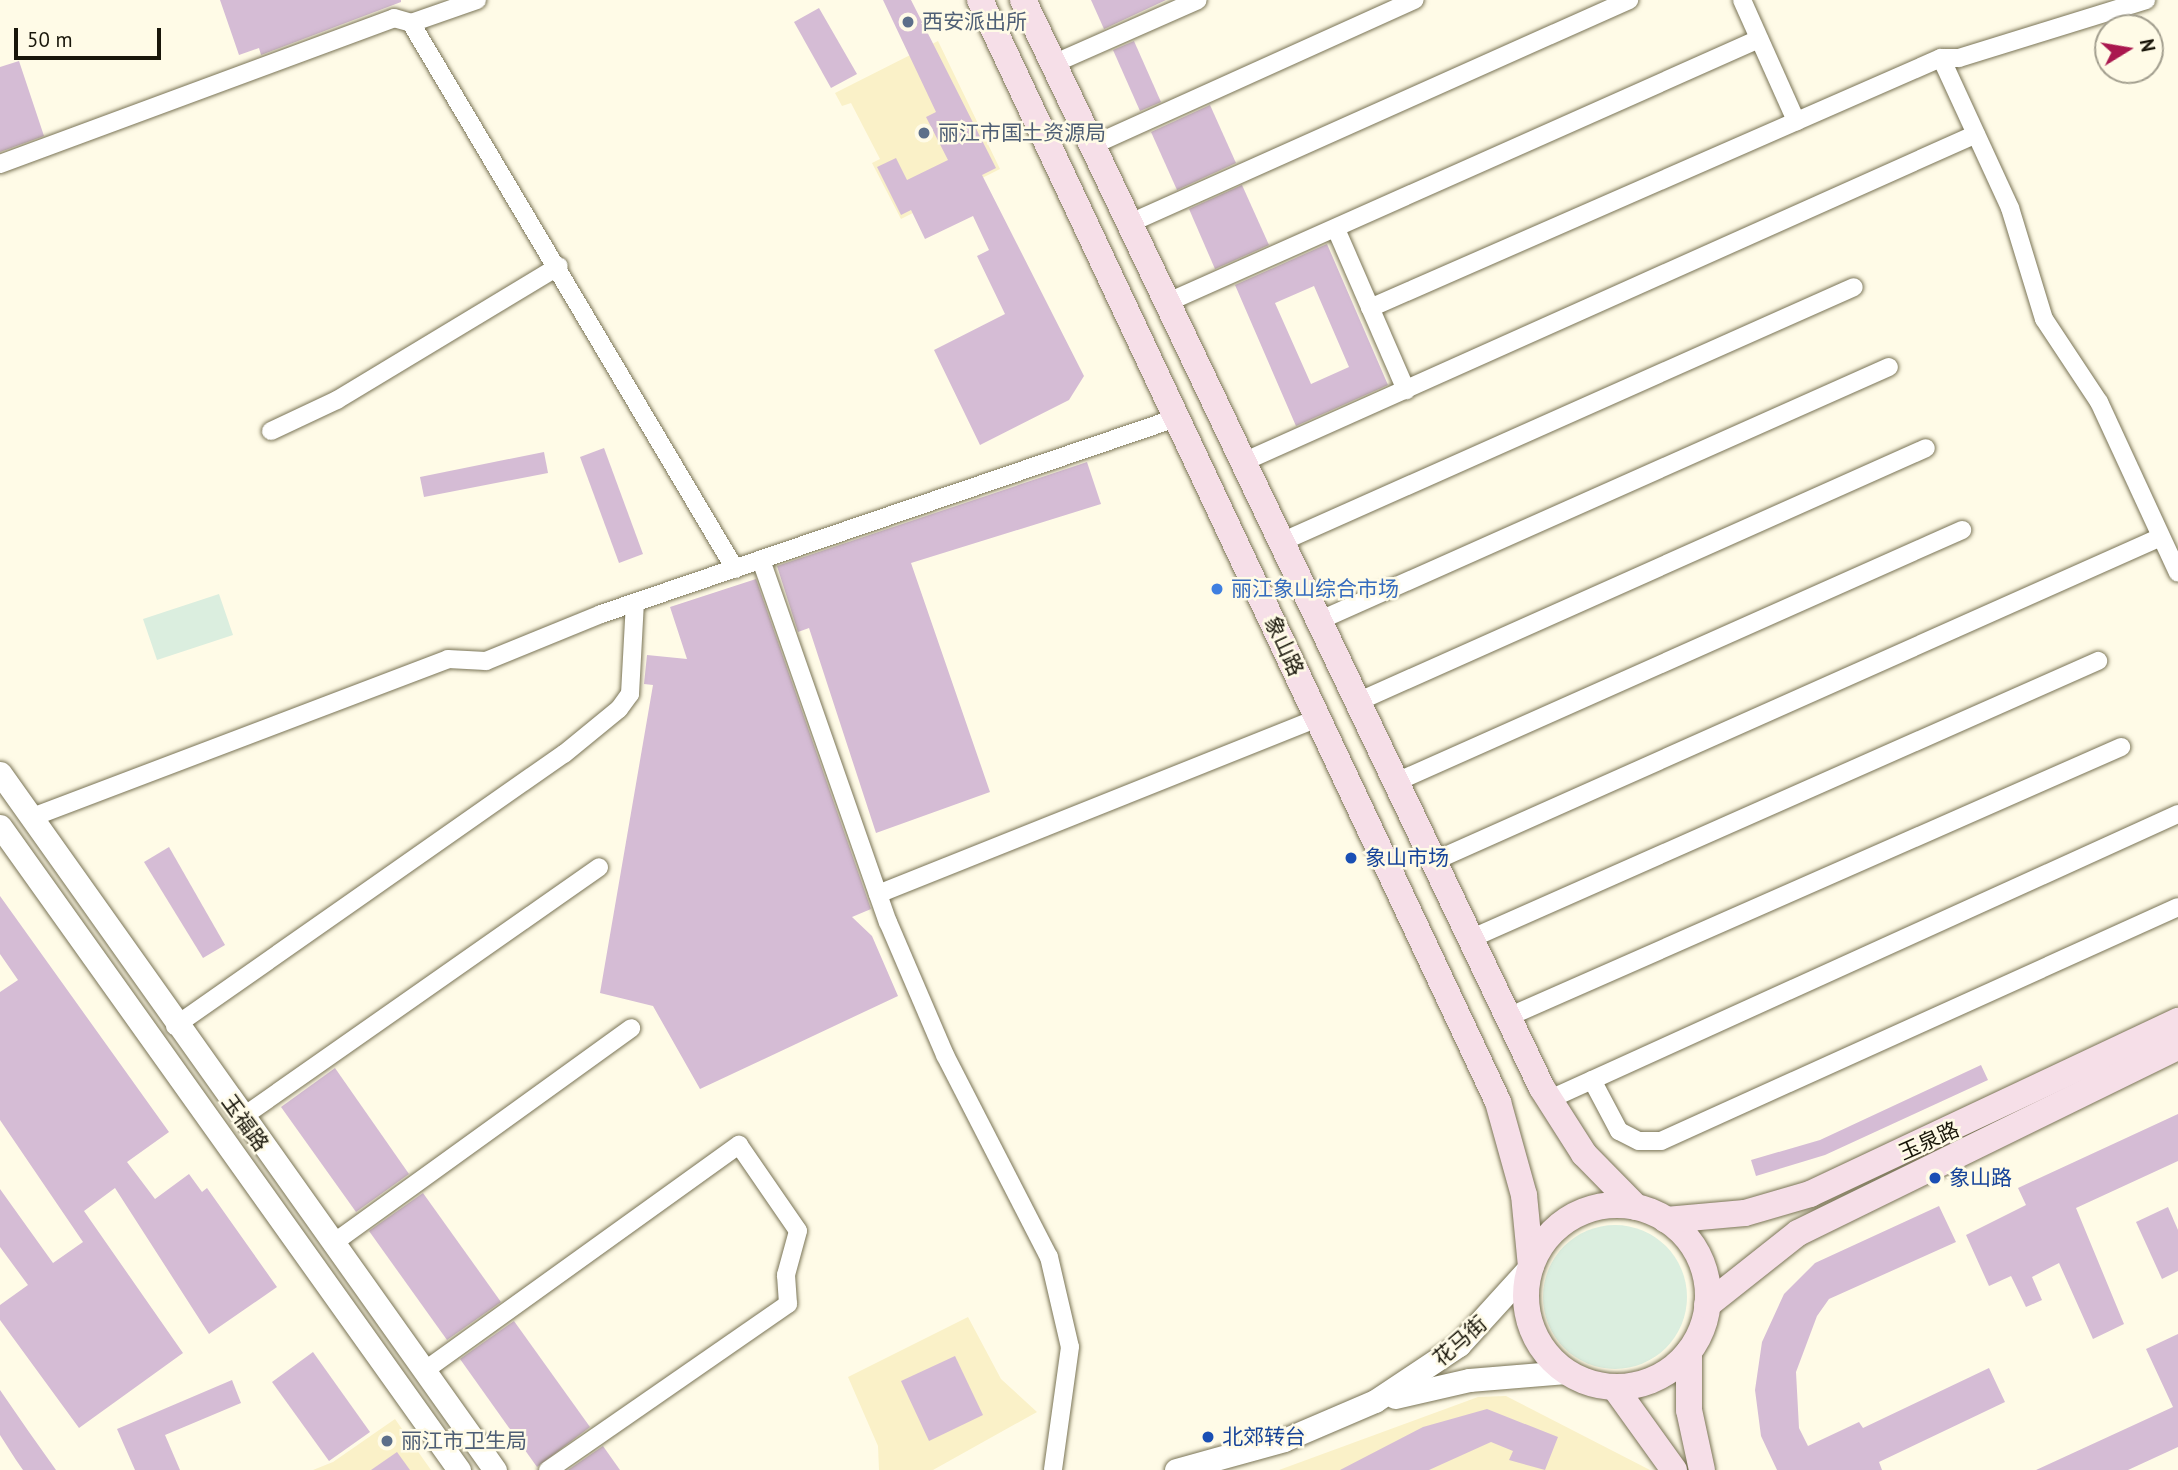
<!DOCTYPE html>
<meta charset="utf-8">
<style>
body{margin:0}
#map{position:relative;width:2178px;height:1470px;overflow:hidden;background:#fffbe7;font-family:"PT Sans","Noto Sans SC",sans-serif}
div>[style]{position:absolute}
.built>*{inset:0;background:#faf1c8}
.green>*{inset:0;background:#dbeedf}
.round{border-radius:50%}
.building>*{inset:0;background:#d5bcd5}
.roads{filter:drop-shadow(0 0 2px #7a7456) drop-shadow(0 0 2px #7a7456)}
.minor>*{height:18px;margin:-9px;padding:0 9px;transform-origin:9px;border-radius:9px;background:#fff}
.tertiary>*{height:23px;margin:-11.5px;padding:0 11.5px;transform-origin:11.5px;border-radius:11.5px;background:#fff}
.secondary>*{height:26px;margin:-13px;padding:0 13px;transform-origin:13px;border-radius:13px;background:#f6dfe8}
.secondary>.ring{margin:-13px;padding:0;box-sizing:content-box;background:none;border:26px solid #f6dfe8;border-radius:50%}
.dots>*{width:19px;height:19px;translate:-50% -50%;box-sizing:border-box;border:4px solid #fffbe7;border-radius:50%}
span{translate:-50% -50%;white-space:nowrap;text-align:center;line-height:1.15;-webkit-text-stroke:5px #fffbe7;paint-order:stroke}
.service-label{font-size:21px;color:#4e5e75}
.left{translate:0 -50%;text-align:left}
.shop-label{font-size:21px;color:#366cbe}
.street-label{font-size:21px;color:#19160a}
.transit-label{font-size:21px;color:#164399}
.north{position:absolute;left:2094px;top:14px;width:70px;height:70px;box-sizing:border-box;background:#fffbe7;border:2px solid #a39f8f;border-radius:50%;rotate:79deg;font-size:19px;font-weight:700;line-height:28px;text-align:center;color:#19160a}
.north::after{content:'';display:block;margin:auto;width:24px;height:32px;background:#aa184f;clip-path:polygon(50% 0,100% 100%,50% 72%,0 100%)}
.scale{position:absolute;left:14px;top:28px;width:147px;height:32px;box-sizing:border-box;border:4px solid #19160a;border-top:0;padding-left:9px;font-size:21px;line-height:24px;white-space:nowrap;color:#19160a;-webkit-text-stroke:5px #fffbe7;paint-order:stroke}
</style>
<div id="map">
<div class="built">
<i style="clip-path:polygon(938px 41px,1000px 169px,901px 219px,872px 163px,880px 159px,851px 103px,842px 106px,835px 93px)"></i>
<i style="clip-path:polygon(968px 1317px,1001px 1379px,1037px 1412px,933px 1470px,879px 1470px,878px 1446px,848px 1377px)"></i>
<i style="clip-path:polygon(1506px 1396px,1650px 1470px,1279px 1470px,1478px 1397px)"></i>
<i style="clip-path:polygon(395px 1419px,431px 1470px,313px 1470px,333px 1462px)"></i>
</div>
<div class="green">
<i style="clip-path:polygon(219px 594px,233px 635px,157px 660px,143px 619px)"></i>
<i class="round" style="left:1543px;top:1225px;width:144px;height:144px"></i>
</div>
<div class="building">
<i style="clip-path:polygon(220px 0,401px 0,401px 2px,261px 55px,259px 48px,239px 55px)"></i>
<i style="clip-path:polygon(883px 0,911px 0,996px 168px,982px 175px,1084px 376px,1069px 400px,980px 445px,934px 350px,1005px 314px,977px 256px,989px 250px,973px 216px,925px 239px,911px 210px,901px 215px,877px 167px,896px 158px,907px 180px,948px 160px,926px 117px,936px 112px)"></i>
<i style="clip-path:polygon(1091px 0,1166px 0,1104px 29px)"></i>
<i style="clip-path:polygon(819px 8px,857px 74px,831px 88px,794px 22px)"></i>
<i style="clip-path:polygon(1134px 41px,1161px 102px,1140px 111px,1113px 50px)"></i>
<i style="clip-path:polygon(19px 61px,44px 136px,0 152px,0 67px)"></i>
<i style="clip-path:polygon(1210px 105px,1236px 163px,1177px 190px,1151px 132px)"></i>
<i style="clip-path:polygon(1242px 185px,1269px 245px,1215px 269px,1189px 209px)"></i>
<i style="clip-path:polygon(evenodd,1327px 244px,1388px 385px,1296px 426px,1235px 285px,1327px 244px,1314px 286px,1349px 367px,1311px 384px,1275px 303px,1314px 286px)"></i>
<i style="clip-path:polygon(604px 448px,643px 554px,619px 563px,580px 457px)"></i>
<i style="clip-path:polygon(544px 452px,548px 473px,424px 497px,420px 477px)"></i>
<i style="clip-path:polygon(1087px 462px,1101px 504px,911px 563px,990px 792px,876px 833px,809px 628px,798px 632px,777px 566px)"></i>
<i style="clip-path:polygon(756px 579px,871px 909px,852px 917px,872px 936px,898px 996px,700px 1089px,653px 1006px,600px 993px,653px 685px,644px 684px,647px 655px,687px 659px,670px 607px)"></i>
<i style="clip-path:polygon(169px 847px,225px 945px,203px 958px,144px 862px)"></i>
<i style="clip-path:polygon(0 896px,169px 1132px,127px 1162px,155px 1199px,189px 1174px,202px 1192px,207px 1188px,277px 1287px,209px 1334px,115px 1188px,84px 1211px,183px 1353px,79px 1428px,0 1320px,0 1305px,28px 1285px,0 1247px,0 1189px,53px 1263px,83px 1242px,0 1120px,0 992px,18px 980px,0 954px)"></i>
<i style="clip-path:polygon(1981px 1065px,1988px 1080px,1825px 1155px,1756px 1176px,1751px 1160px,1820px 1140px)"></i>
<i style="clip-path:polygon(335px 1068px,409px 1174px,356px 1212px,281px 1107px)"></i>
<i style="clip-path:polygon(2178px 1114px,2178px 1161px,2076px 1208px,2124px 1324px,2093px 1339px,2059px 1263px,2032px 1277px,2042px 1300px,2026px 1307px,2011px 1276px,1989px 1286px,1966px 1235px,2026px 1205px,2018px 1188px)"></i>
<i style="clip-path:polygon(423px 1193px,501px 1302px,447px 1340px,369px 1231px)"></i>
<i style="clip-path:polygon(1939px 1206px,1956px 1242px,1829px 1299px,1817px 1316px,1796px 1372px,1799px 1428px,1808px 1446px,1859px 1422px,1863px 1428px,1989px 1368px,2005px 1402px,1879px 1462px,1882px 1470px,1777px 1470px,1761px 1436px,1755px 1390px,1762px 1342px,1784px 1294px,1815px 1263px)"></i>
<i style="clip-path:polygon(2168px 1207px,2178px 1230px,2178px 1271px,2162px 1279px,2136px 1222px)"></i>
<i style="clip-path:polygon(514px 1321px,590px 1427px,537px 1467px,460px 1359px)"></i>
<i style="clip-path:polygon(2178px 1334px,2178px 1447px,2128px 1470px,2036px 1470px,2173px 1407px,2146px 1349px)"></i>
<i style="clip-path:polygon(313px 1352px,370px 1432px,329px 1461px,272px 1382px)"></i>
<i style="clip-path:polygon(955px 1356px,983px 1415px,929px 1441px,901px 1381px)"></i>
<i style="clip-path:polygon(232px 1380px,241px 1403px,165px 1435px,180px 1470px,135px 1470px,117px 1429px)"></i>
<i style="clip-path:polygon(0 1390px,29px 1432px,56px 1470px,23px 1470px,16px 1460px,0 1435px)"></i>
<i style="clip-path:polygon(1487px 1409px,1558px 1437px,1545px 1470px,1509px 1460px,1513px 1451px,1491px 1442px,1429px 1470px,1340px 1470px,1423px 1427px)"></i>
<i style="clip-path:polygon(603px 1446px,620px 1470px,568px 1470px)"></i>
<i style="clip-path:polygon(397px 1452px,410px 1470px,371px 1470px)"></i>
</div>
<div class="roads">
<div class="minor">
<i style="left:1742px;top:0;width:133px;rotate:65.9deg"></i>
<i style="left:411px;top:23px;width:635px;rotate:59.31deg"></i>
<i style="left:1941px;top:58px;width:165px;rotate:65.3deg"></i>
<i style="left:2010px;top:208px;width:116px;rotate:73deg"></i>
<i style="left:2044px;top:319px;width:100px;rotate:56.5deg"></i>
<i style="left:2099px;top:402px;width:188px;rotate:65.2deg"></i>
<i style="left:1053px;top:64px;width:158px;rotate:-23.8deg"></i>
<i style="left:1091px;top:146px;width:355px;rotate:-24.3deg"></i>
<i style="left:0;top:164px;width:420px;rotate:-20.3deg"></i>
<i style="left:394px;top:18px;width:18px;rotate:16deg"></i>
<i style="left:411px;top:23px;width:70px;rotate:-19.2deg"></i>
<i style="left:1128px;top:224px;width:549px;rotate:-24.09deg"></i>
<i style="left:1336px;top:229px;width:176px;rotate:66.5deg"></i>
<i style="left:1166px;top:303px;width:649px;rotate:-24deg"></i>
<i style="left:1370px;top:308px;width:623px;rotate:-23.65deg"></i>
<i style="left:1941px;top:58px;width:18px"></i>
<i style="left:1959px;top:58px;width:196px;rotate:-17.2deg"></i>
<i style="left:271px;top:431px;width:73px;rotate:-25.2deg"></i>
<i style="left:337px;top:400px;width:259px;rotate:-31.1deg"></i>
<i style="left:1241px;top:463px;width:805px;rotate:-24.11deg"></i>
<i style="left:1279px;top:543px;width:629px;rotate:-24deg"></i>
<i style="left:761px;top:560px;width:384px;rotate:70.7deg"></i>
<i style="left:888px;top:922px;width:145px;rotate:66.8deg"></i>
<i style="left:945px;top:1055px;width:227px;rotate:62.8deg"></i>
<i style="left:1049px;top:1257px;width:92px;rotate:76.9deg"></i>
<i style="left:1070px;top:1347px;width:124px;rotate:97.9deg"></i>
<i style="left:1316px;top:622px;width:627px;rotate:-23.99deg"></i>
<i style="left:1355px;top:703px;width:625px;rotate:-24.06deg"></i>
<i style="left:1394px;top:783px;width:622px;rotate:-24.01deg"></i>
<i style="left:30px;top:818px;width:447px;rotate:-20.8deg"></i>
<i style="left:448px;top:659px;width:38px;rotate:3deg"></i>
<i style="left:486px;top:661px;width:124px;rotate:-22.2deg"></i>
<i style="left:601px;top:614px;width:607px;rotate:-18.82deg"></i>
<i style="left:1432px;top:862px;width:798px;rotate:-24.03deg"></i>
<i style="left:878px;top:894px;width:473px;rotate:-21.8deg"></i>
<i style="left:1470px;top:939px;width:687px;rotate:-23.88deg"></i>
<i style="left:1508px;top:1017px;width:670px;rotate:-23.77deg"></i>
<i style="left:175px;top:1026px;width:475px;rotate:-35deg"></i>
<i style="left:564px;top:754px;width:71px;rotate:-39.3deg"></i>
<i style="left:619px;top:709px;width:19px;rotate:-54deg"></i>
<i style="left:630px;top:694px;width:91px;rotate:-86.9deg"></i>
<i style="left:1592px;top:1080px;width:58px;rotate:62.1deg"></i>
<i style="left:1619px;top:1131px;width:22px;rotate:27deg"></i>
<i style="left:1639px;top:1141px;width:22px"></i>
<i style="left:1661px;top:1141px;width:567px;rotate:-24.35deg"></i>
<i style="left:1548px;top:1100px;width:692px;rotate:-24.42deg"></i>
<i style="left:241px;top:1118px;width:437px;rotate:-35deg"></i>
<i style="left:332px;top:1244px;width:369px;rotate:-35.8deg"></i>
<i style="left:424px;top:1371px;width:388px;rotate:-35.7deg"></i>
<i style="left:739px;top:1145px;width:104px;rotate:55.5deg"></i>
<i style="left:798px;top:1231px;width:46px;rotate:105.3deg"></i>
<i style="left:786px;top:1275px;width:29px;rotate:86deg"></i>
<i style="left:788px;top:1304px;width:292px;rotate:145.3deg"></i>
</div>
<div class="tertiary">
<i style="left:0;top:773px;width:855px;rotate:54.62deg"></i>
<i style="left:0;top:826px;width:791px;rotate:54.52deg"></i>
<i style="left:1395px;top:1397px;width:76px;rotate:-12.9deg"></i>
<i style="left:1469px;top:1380px;width:97px;rotate:-4.7deg"></i>
<i style="left:1176px;top:1470px;width:112px;rotate:-15.5deg"></i>
<i style="left:1284px;top:1440px;width:99px;rotate:-23.2deg"></i>
<i style="left:1375px;top:1401px;width:101px;rotate:-33.7deg"></i>
<i style="left:1459px;top:1345px;width:107px;rotate:-47.7deg"></i>
</div>
<div class="secondary">
<i style="left:980px;top:0;width:1218px;rotate:64.82deg"></i>
<i style="left:1498px;top:1102px;width:97px;rotate:74.4deg"></i>
<i style="left:1524px;top:1195px;width:71px;rotate:84.4deg"></i>
<i style="left:1023px;top:0;width:1205px;rotate:64.5deg"></i>
<i style="left:1542px;top:1088px;width:78px;rotate:57.5deg"></i>
<i style="left:1584px;top:1154px;width:74px;rotate:45.5deg"></i>
<i class="ring" style="left:1526px;top:1205px;width:156px;height:156px"></i>
<i style="left:1666px;top:1220px;width:79px;rotate:-5.1deg"></i>
<i style="left:1745px;top:1213px;width:68px;rotate:-16.3deg"></i>
<i style="left:1810px;top:1194px;width:407px;rotate:-25.2deg"></i>
<i style="left:1707px;top:1305px;width:116px;rotate:-38.4deg"></i>
<i style="left:1798px;top:1233px;width:423px;rotate:-26.1deg"></i>
<i style="left:1689px;top:1352px;width:58px;rotate:90deg"></i>
<i style="left:1689px;top:1410px;width:61px;rotate:77.8deg"></i>
<i style="left:1615px;top:1388px;width:101px;rotate:54.3deg"></i>
</div>
</div>
<div class="dots">
<i style="left:908px;top:22px;background:#5c6f8a"></i>
<i style="left:924px;top:133px;background:#5c6f8a"></i>
<i style="left:1217px;top:589px;background:#3f7fe0"></i>
<i style="left:1351px;top:858px;background:#1a4fb4"></i>
<i style="left:1935px;top:1178px;background:#1a4fb4"></i>
<i style="left:1208px;top:1437px;background:#1a4fb4"></i>
<i style="left:387px;top:1441px;background:#5c6f8a"></i>
</div>
<div class="service-label">
<span class="left" style="left:922px;top:22px">西安派出所</span>
<span class="left" style="left:938px;top:133px">丽江市国土资源局</span>
<span class="left" style="left:401px;top:1441px">丽江市卫生局</span>
</div>
<div class="shop-label">
<span class="left" style="left:1231px;top:589px">丽江象山综合市场</span>
</div>
<div class="street-label">
<span style="left:1284px;top:646px;rotate:65deg">象山路</span>
<span style="left:245px;top:1123px;rotate:54deg">玉福路</span>
<span style="left:1929px;top:1141px;rotate:-24deg">玉泉路</span>
<span style="left:1460px;top:1341px;rotate:-41deg">花马街</span>
</div>
<div class="transit-label">
<span class="left" style="left:1365px;top:858px">象山市场</span>
<span class="left" style="left:1949px;top:1178px">象山路</span>
<span class="left" style="left:1222px;top:1437px">北郊转台</span>
</div>
<div class="north">N</div>
<div class="scale">50 m</div>
</div>
